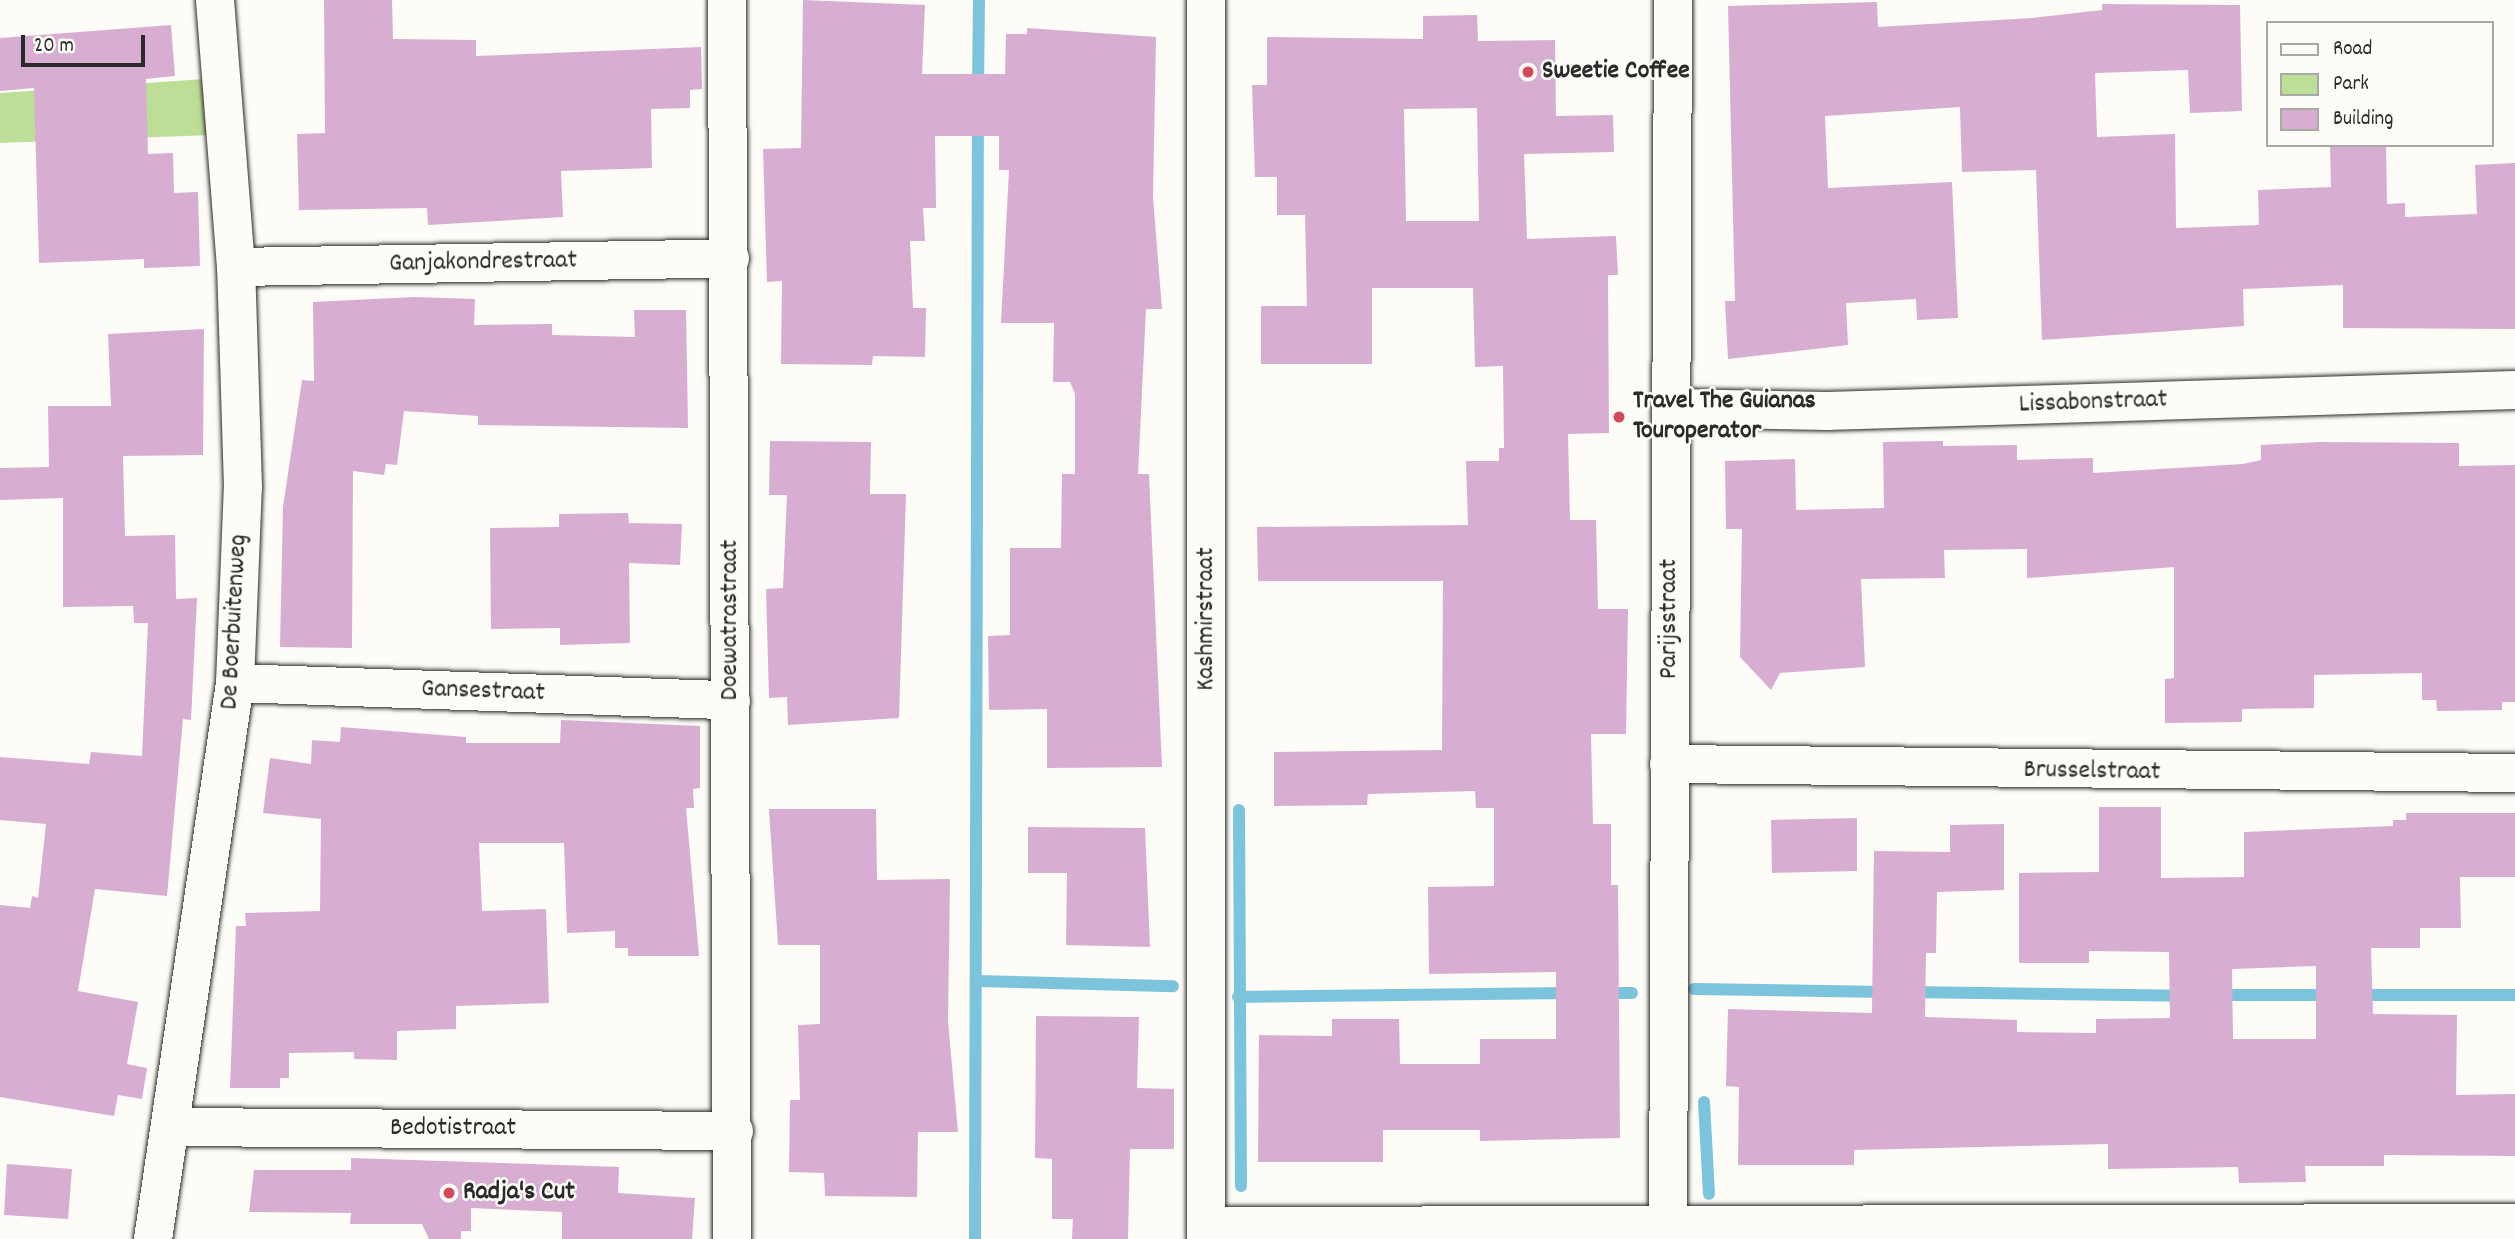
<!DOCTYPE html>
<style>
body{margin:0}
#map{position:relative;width:2515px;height:1239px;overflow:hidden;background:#fdfcf7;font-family:Dekko,sans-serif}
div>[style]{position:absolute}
.green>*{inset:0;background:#bdde97}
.stream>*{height:12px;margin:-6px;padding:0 6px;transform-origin:6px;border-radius:6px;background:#7bc4dc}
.building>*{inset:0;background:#d8add2}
.roads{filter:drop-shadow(0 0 2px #2b2b2b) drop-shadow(0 0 2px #2b2b2b)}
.street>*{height:38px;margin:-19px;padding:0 19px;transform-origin:19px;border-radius:19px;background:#fdfcf7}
.secondary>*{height:38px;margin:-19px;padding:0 19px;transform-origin:19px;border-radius:19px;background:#fdfcf7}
.dots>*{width:19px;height:19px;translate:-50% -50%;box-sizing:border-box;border:4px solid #fdfcf7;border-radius:50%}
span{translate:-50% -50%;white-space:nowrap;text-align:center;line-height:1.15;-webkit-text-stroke:5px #fdfcf7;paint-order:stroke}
.poi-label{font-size:26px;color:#2b2b2b;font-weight:700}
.left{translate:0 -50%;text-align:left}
.street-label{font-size:26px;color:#2b2b2b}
.legend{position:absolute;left:2266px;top:21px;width:228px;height:126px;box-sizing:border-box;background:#fdfcf7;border:2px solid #a9a8a5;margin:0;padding:9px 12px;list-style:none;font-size:21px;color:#2b2b2b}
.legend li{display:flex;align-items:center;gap:14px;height:35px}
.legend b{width:35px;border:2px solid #a9a8a5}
.scale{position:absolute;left:21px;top:35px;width:124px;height:32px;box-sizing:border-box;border:4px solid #2b2b2b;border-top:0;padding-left:9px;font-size:21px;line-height:24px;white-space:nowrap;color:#2b2b2b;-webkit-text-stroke:5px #fdfcf7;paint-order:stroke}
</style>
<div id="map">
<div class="green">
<i style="clip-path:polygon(205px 79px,211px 135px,0 143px,0 93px)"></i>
</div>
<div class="stream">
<i style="left:978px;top:91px;width:91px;rotate:-89.4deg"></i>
<i style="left:1239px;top:810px;width:376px;rotate:89.7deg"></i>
<i style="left:976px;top:981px;width:197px;rotate:1.5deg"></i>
<i style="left:1694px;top:989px;width:193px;rotate:0.9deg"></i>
<i style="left:1908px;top:992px;width:276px;rotate:0.8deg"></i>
<i style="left:1604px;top:993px;width:28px"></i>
<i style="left:2216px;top:995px;width:115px"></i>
<i style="left:2356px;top:995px;width:159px"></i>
<i style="left:1238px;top:997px;width:334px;rotate:-0.7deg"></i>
<i style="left:1704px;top:1102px;width:92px;rotate:86.9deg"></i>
<i style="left:975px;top:1239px;width:1120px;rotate:-89.85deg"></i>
</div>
<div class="building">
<i style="clip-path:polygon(324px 0,392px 0,393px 39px,476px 40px,476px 56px,701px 47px,702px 89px,690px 90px,690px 108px,651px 109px,652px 168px,561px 171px,563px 217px,428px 225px,427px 208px,299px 210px,297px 134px,325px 133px)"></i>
<i style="clip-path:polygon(803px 0,925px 5px,922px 74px,1005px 74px,1006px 34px,1027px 34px,1027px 28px,1156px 37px,1153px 197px,1162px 309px,1146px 309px,1138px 474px,1149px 474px,1162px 767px,1047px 768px,1047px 709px,989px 710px,988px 636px,1010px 635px,1010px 548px,1061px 548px,1062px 474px,1075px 474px,1075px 394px,1070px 382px,1053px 382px,1054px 323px,1001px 323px,1009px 170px,999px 170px,999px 136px,935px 136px,936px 208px,923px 208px,925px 241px,910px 241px,913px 308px,926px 308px,925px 357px,873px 356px,872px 365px,781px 364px,782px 281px,767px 282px,763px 149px,801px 148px)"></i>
<i style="clip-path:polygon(1877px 2px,1878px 27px,2032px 18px,2102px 10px,2102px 4px,2240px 5px,2242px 111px,2190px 113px,2188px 70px,2095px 73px,2097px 137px,2175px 134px,2176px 228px,2259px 225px,2258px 190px,2331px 187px,2330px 145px,2386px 145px,2387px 204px,2405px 203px,2405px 217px,2477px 214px,2475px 165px,2515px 163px,2515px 329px,2343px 328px,2343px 285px,2243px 289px,2244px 326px,2042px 340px,2036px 170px,1962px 172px,1960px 107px,1825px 116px,1828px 188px,1952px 182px,1958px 318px,1917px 320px,1916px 299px,1846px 303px,1848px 345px,1728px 359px,1725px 301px,1735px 301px,1728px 6px)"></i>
<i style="clip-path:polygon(evenodd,1477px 15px,1478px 41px,1555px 40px,1556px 116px,1613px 115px,1614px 152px,1524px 154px,1527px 239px,1616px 236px,1618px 275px,1608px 275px,1609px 433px,1568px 434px,1570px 520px,1596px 520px,1598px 609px,1628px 609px,1626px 734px,1591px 734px,1593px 824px,1611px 824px,1611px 885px,1618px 885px,1620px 1138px,1480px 1141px,1480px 1130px,1383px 1130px,1383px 1162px,1258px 1162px,1259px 1035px,1332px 1036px,1332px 1019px,1399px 1019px,1400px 1064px,1480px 1064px,1480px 1039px,1556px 1039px,1556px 972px,1429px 974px,1428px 887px,1494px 886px,1494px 808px,1476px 808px,1475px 791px,1368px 794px,1367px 805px,1274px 806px,1274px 752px,1442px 750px,1443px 581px,1258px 581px,1257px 527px,1468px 525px,1466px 461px,1499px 461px,1499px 448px,1504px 448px,1503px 366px,1475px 367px,1473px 288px,1372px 288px,1372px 364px,1261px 364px,1261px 306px,1307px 306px,1305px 215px,1277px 215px,1277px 177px,1255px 177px,1252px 85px,1267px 85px,1267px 37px,1423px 39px,1423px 16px,1477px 15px,1477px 108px,1479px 221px,1406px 221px,1404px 109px,1477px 108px)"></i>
<i style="clip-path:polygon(171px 25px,175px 76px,146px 79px,148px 154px,173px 153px,174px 193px,198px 192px,200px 266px,144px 268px,144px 259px,39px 263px,34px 88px,0 91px,0 38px)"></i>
<i style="clip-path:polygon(414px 297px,475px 299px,474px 325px,552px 324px,552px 335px,635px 337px,634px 310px,686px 310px,688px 428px,478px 425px,478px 416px,404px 411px,397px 465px,386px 464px,384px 475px,353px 471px,352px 648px,280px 647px,283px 507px,302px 380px,314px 381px,313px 302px)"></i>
<i style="clip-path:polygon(204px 329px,203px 455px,123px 456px,125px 536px,175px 535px,176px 599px,197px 598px,191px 720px,183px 719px,167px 896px,95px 889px,78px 991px,138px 1002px,127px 1064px,147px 1068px,142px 1099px,118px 1095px,114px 1116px,0 1097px,0 905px,30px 908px,32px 896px,38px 898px,46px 824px,0 820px,0 757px,89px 764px,91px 752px,142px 756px,148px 623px,134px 623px,133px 606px,63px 607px,63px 498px,0 500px,0 468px,49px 467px,48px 406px,111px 406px,108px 334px)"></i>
<i style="clip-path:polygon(770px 441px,871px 442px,870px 494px,906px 494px,899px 718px,788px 725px,787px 697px,769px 698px,766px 589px,783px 588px,787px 495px,769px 495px)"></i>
<i style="clip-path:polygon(1943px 441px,1943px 446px,2017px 445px,2017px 460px,2093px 458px,2093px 473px,2243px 464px,2261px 460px,2261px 445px,2319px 442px,2459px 443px,2459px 466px,2515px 465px,2515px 702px,2502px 702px,2502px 710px,2437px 711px,2436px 700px,2422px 700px,2422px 673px,2314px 675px,2314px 708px,2242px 709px,2242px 722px,2165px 723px,2165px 679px,2174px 678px,2174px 567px,2027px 578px,2027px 549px,1944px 550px,1945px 578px,1861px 579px,1865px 667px,1780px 673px,1771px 690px,1740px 657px,1742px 529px,1726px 529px,1725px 461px,1795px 459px,1796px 510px,1884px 508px,1883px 442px)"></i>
<i style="clip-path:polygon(628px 513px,629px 523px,682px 524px,680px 565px,629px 563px,630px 643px,560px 645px,560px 628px,491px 629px,490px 528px,559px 527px,559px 514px)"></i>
<i style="clip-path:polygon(561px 720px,700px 726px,700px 788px,693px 789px,694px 808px,686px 808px,699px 956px,628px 956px,628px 948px,615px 948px,615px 931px,567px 933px,564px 843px,479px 843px,482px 911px,546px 909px,549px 1003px,456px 1006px,456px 1029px,397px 1031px,397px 1060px,354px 1059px,354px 1052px,289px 1053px,289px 1078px,280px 1078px,280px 1088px,230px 1088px,236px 926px,246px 926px,245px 913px,320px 911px,321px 819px,263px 813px,270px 758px,311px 764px,312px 740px,340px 742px,341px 727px,466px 737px,466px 743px,560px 743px)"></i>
<i style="clip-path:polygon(evenodd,2099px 807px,2161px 807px,2161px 878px,2244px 877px,2244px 832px,2393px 826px,2393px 820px,2406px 820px,2406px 813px,2515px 813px,2515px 877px,2460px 877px,2461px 928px,2420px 928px,2420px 948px,2371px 948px,2373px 1014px,2457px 1015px,2456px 1095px,2515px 1094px,2515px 1156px,2384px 1155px,2384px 1166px,2305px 1166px,2306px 1182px,2239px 1183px,2238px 1167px,2108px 1169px,2108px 1144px,1854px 1150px,1854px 1165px,1738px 1165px,1739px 1087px,1726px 1086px,1728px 1009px,1872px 1013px,1874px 851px,1950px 852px,1950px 825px,2004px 824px,2004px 890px,1937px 892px,1936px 953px,1926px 953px,1925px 1017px,2017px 1020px,2017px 1032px,2096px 1033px,2096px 1019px,2170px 1018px,2169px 952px,2089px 951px,2089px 963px,2019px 963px,2019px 873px,2099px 872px,2099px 807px,2316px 966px,2316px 1039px,2233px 1039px,2232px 969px,2316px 966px)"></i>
<i style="clip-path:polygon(769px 809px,876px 809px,877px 880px,950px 879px,948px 1021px,958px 1132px,918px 1132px,917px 1197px,825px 1196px,824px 1173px,789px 1172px,790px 1100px,800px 1100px,798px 1025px,820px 1024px,820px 945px,778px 945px)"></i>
<i style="clip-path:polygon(1857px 818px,1857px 871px,1772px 873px,1771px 820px)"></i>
<i style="clip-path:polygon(1028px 827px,1145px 828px,1150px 947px,1066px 945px,1067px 873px,1028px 873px)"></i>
<i style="clip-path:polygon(1036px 1016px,1139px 1017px,1137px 1088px,1174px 1089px,1174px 1149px,1130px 1149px,1128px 1239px,1072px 1239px,1073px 1219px,1052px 1219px,1052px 1159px,1035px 1158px)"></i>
<i style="clip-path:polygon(351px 1158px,619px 1167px,618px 1193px,695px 1198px,692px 1239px,562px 1239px,562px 1212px,471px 1208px,471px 1231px,461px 1231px,461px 1239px,429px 1239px,422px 1224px,350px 1224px,351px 1213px,249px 1212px,254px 1170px,351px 1170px)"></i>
<i style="clip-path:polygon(7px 1164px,72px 1169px,68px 1219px,4px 1215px)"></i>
</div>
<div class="roads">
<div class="street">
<i style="left:727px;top:0;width:1239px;rotate:89.77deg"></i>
<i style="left:236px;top:267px;width:494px;rotate:-1deg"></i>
<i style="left:1671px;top:408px;width:156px;rotate:1.1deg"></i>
<i style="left:1827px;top:411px;width:688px;rotate:-1.75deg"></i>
<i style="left:235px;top:683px;width:496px;rotate:2deg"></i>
<i style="left:1669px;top:764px;width:846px;rotate:0.61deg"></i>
<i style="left:172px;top:1127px;width:562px;rotate:0.41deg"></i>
<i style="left:1206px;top:1226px;width:1309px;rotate:-0.13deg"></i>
<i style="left:153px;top:1239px;width:562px;rotate:-81.61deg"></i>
<i style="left:235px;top:683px;width:196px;rotate:-87.7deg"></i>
<i style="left:243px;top:487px;width:220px;rotate:-91.8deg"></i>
<i style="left:236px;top:267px;width:268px;rotate:-94.5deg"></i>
<i style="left:1668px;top:1239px;width:1239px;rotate:-89.77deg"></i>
</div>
<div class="secondary">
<i style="left:1206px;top:1239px;width:1239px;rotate:-90deg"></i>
</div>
</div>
<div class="dots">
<i style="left:1528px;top:72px;background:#d1495b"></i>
<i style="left:1619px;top:417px;background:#d1495b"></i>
<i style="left:449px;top:1193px;background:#d1495b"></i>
</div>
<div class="poi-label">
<span class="left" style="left:1542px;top:72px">Sweetie Coffee</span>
<span class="left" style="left:1633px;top:417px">Travel The Guianas<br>Touroperator</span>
<span class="left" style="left:463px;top:1193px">Radja's Cut</span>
</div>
<div class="street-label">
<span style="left:483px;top:263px;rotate:-1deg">Ganjakondrestraat</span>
<span style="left:2093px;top:403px;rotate:-2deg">Lissabonstraat</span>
<span style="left:1207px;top:619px;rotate:-90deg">Kashmirstraat</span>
<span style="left:1670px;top:619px;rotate:-90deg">Parijsstraat</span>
<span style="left:731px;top:620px;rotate:-90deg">Doewatrastraat</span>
<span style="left:235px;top:622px;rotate:-87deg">De Boerbuitenweg</span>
<span style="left:483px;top:692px;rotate:2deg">Gansestraat</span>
<span style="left:2092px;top:772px;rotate:1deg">Brusselstraat</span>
<span style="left:453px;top:1129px">Bedotistraat</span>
</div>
<ul class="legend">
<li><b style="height:9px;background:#fdfcf7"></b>Road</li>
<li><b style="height:19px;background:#bdde97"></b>Park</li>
<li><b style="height:19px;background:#d8add2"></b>Building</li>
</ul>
<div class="scale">20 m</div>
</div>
